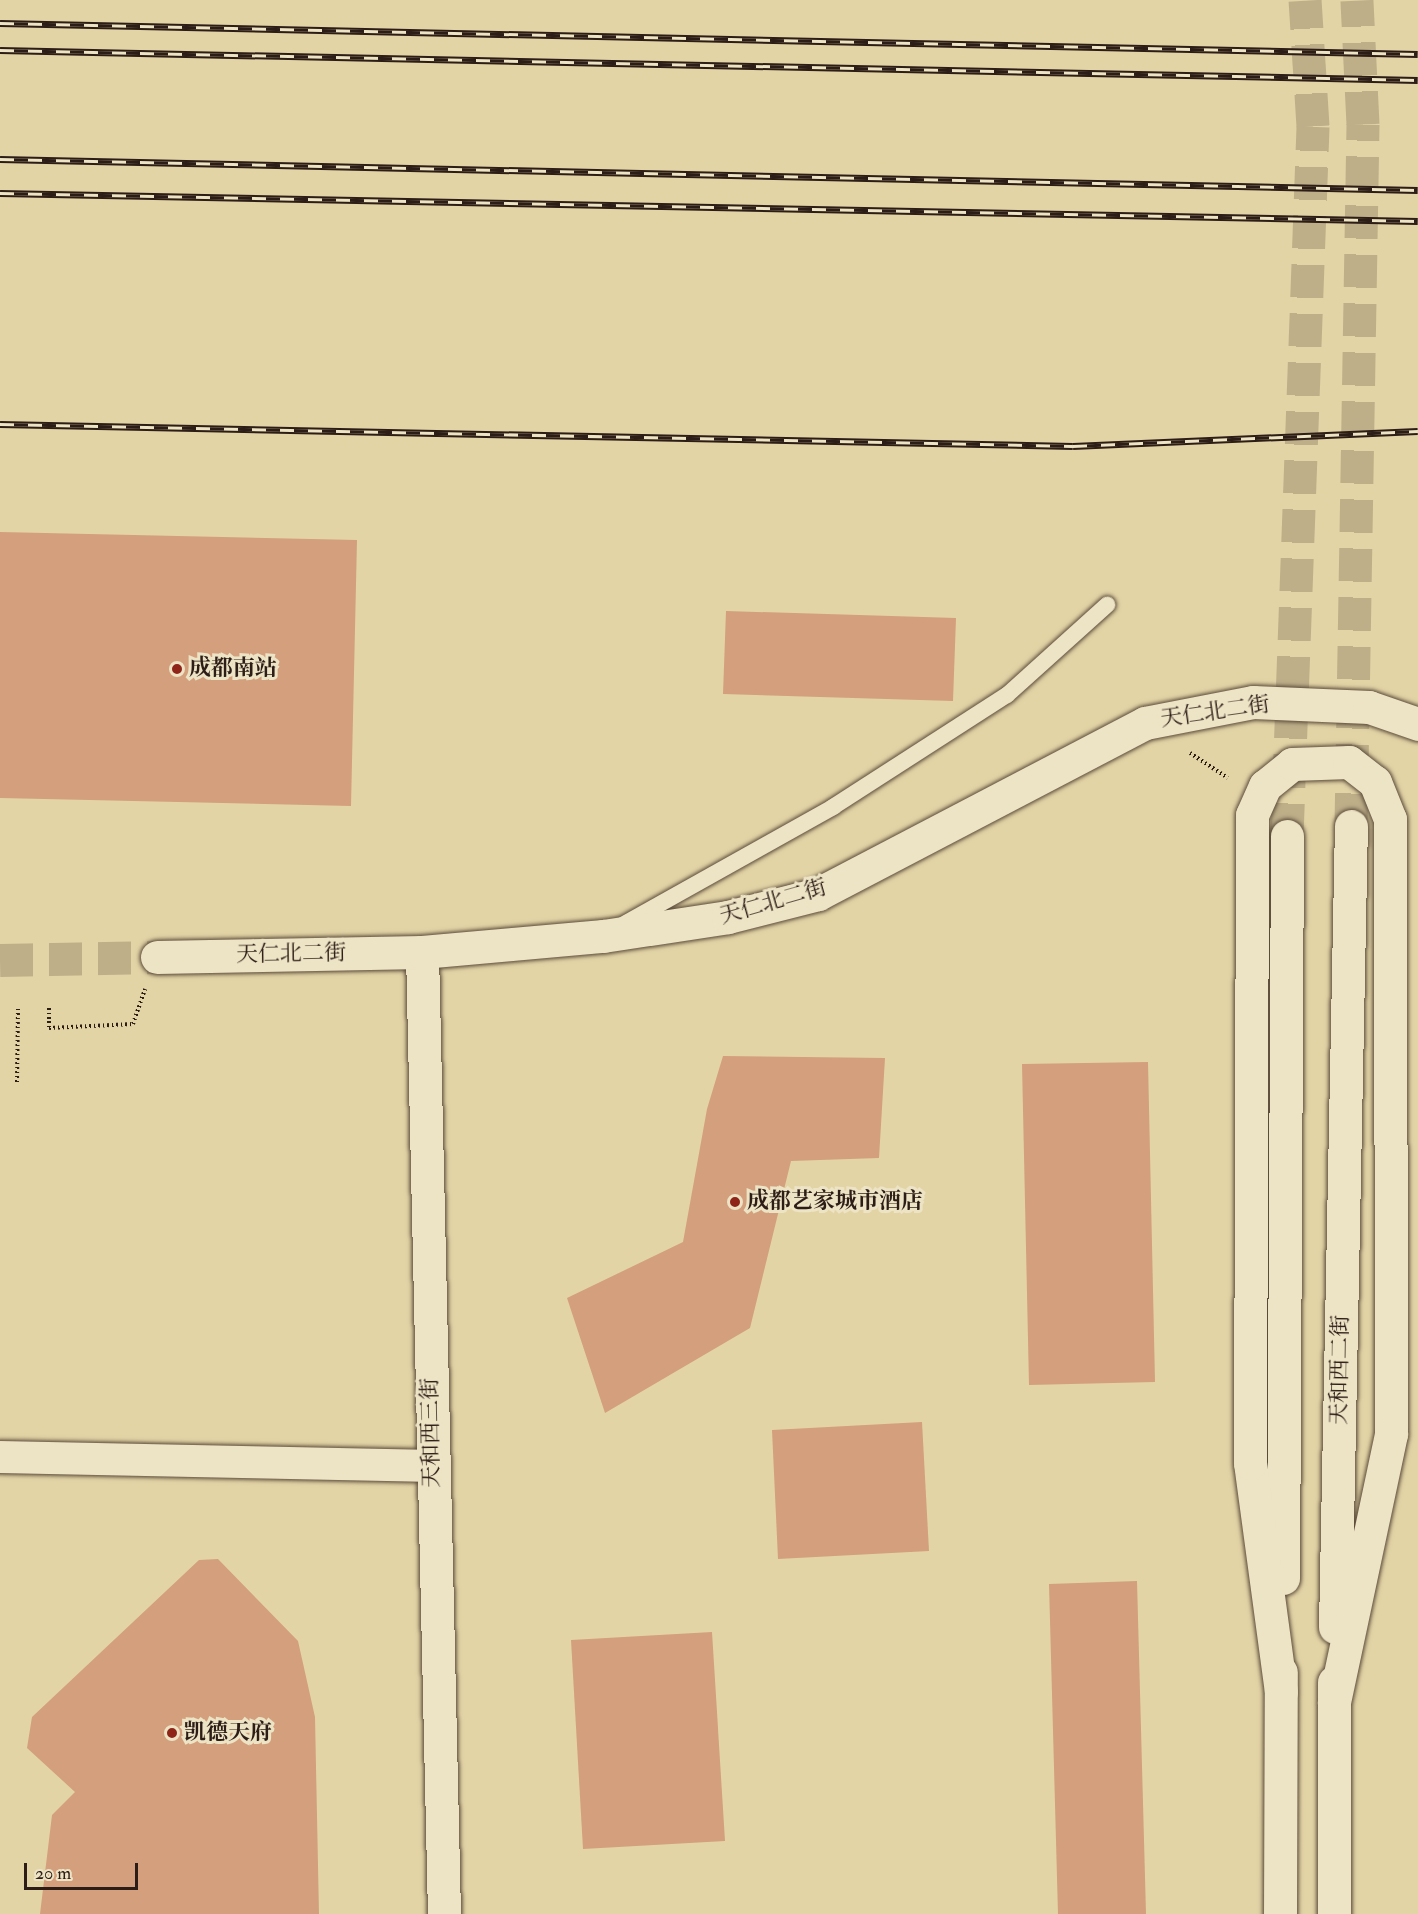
<!DOCTYPE html>
<meta charset="utf-8">
<style>
body{margin:0}
#map{position:relative;width:1418px;height:1914px;overflow:hidden;background:#e3d4a6;font-family:"IM FELL Double Pica","Noto Serif SC",serif}
div>[style]{position:absolute}
.building>*{inset:0;background:#d39f7c}
.secondary-tunnel>*{height:33px;margin-top:-16.5px;transform-origin:0;background:repeating-linear-gradient(90deg,#beaf89 0 33px,transparent 0 49px)}
.path>*{height:4px;margin-top:-2px;transform-origin:0;background:repeating-linear-gradient(90deg,#2c1d16 0 1.5px,transparent 0 4.5px)}
.roads{filter:drop-shadow(0 0 2px #5a4b3a) drop-shadow(0 0 2px #5a4b3a)}
.lane>*{height:16px;margin:-8px;padding:0 8px;transform-origin:8px;border-radius:8px;background:#ede3c5}
.street>*{height:32px;margin:-16px;padding:0 16px;transform-origin:16px;border-radius:16px;background:#ede3c5}
.secondary>*{height:33px;margin:-16.5px;padding:0 16.5px;transform-origin:16.5px;border-radius:16.5px;background:#ede3c5}
.rail>*{height:7px;margin-top:-3.5px;transform-origin:0;background:repeating-linear-gradient(90deg,#ede3c5 0 14px,#2c1d16 0 28px);box-sizing:border-box;border-block:2px solid #2c1d16}
.dots>*{width:16px;height:16px;translate:-50% -50%;box-sizing:border-box;border:3px solid #ede3c5;border-radius:50%}
span{translate:-50% -50%;white-space:nowrap;text-align:center;line-height:1.15;-webkit-text-stroke:6px #ede3c5;paint-order:stroke}
.poi-label{font-size:22px;color:#2c1d16;font-weight:700}
.left{translate:0 -50%;text-align:left}
.street-label{font-size:22px;color:#2c1d16}
.scale{position:absolute;left:24px;top:1863px;width:114px;height:27px;box-sizing:border-box;border:3px solid #2c1d16;border-top:0;padding-left:8px;font-size:18px;line-height:21px;white-space:nowrap;color:#2c1d16;-webkit-text-stroke:4px #ede3c5;paint-order:stroke}
</style>
<div id="map">
<div class="building">
<i style="clip-path:polygon(0 532px,357px 540px,351px 806px,0 798px)"></i>
<i style="clip-path:polygon(726px 611px,956px 618px,953px 701px,723px 694px)"></i>
<i style="clip-path:polygon(723px 1056px,885px 1058px,879px 1158px,791px 1161px,750px 1328px,605px 1413px,567px 1298px,683px 1242px,707px 1109px)"></i>
<i style="clip-path:polygon(1148px 1062px,1155px 1382px,1029px 1385px,1022px 1064px)"></i>
<i style="clip-path:polygon(922px 1422px,929px 1551px,778px 1559px,772px 1430px)"></i>
<i style="clip-path:polygon(218px 1559px,298px 1641px,315px 1717px,319px 1914px,40px 1914px,52px 1815px,75px 1792px,27px 1748px,32px 1717px,199px 1560px)"></i>
<i style="clip-path:polygon(1137px 1581px,1146px 1914px,1058px 1914px,1049px 1584px)"></i>
<i style="clip-path:polygon(712px 1632px,725px 1841px,583px 1849px,571px 1640px)"></i>
</div>
<div class="secondary-tunnel">
<i style="left:1351px;top:826px;width:702px;rotate:-89.02deg"></i>
<i style="left:1363px;top:124px;width:124px;rotate:-92.8deg"></i>
<i style="left:1287px;top:836px;width:710px;rotate:-87.9deg"></i>
<i style="left:1313px;top:126px;width:126px;rotate:-93.6deg"></i>
<i style="left:0;top:960px;width:157px;rotate:-1.1deg"></i>
</div>
<div class="path">
<i style="left:1190px;top:753px;width:45px;rotate:33.3deg"></i>
<i style="left:49px;top:1008px;width:20px;rotate:90deg"></i>
<i style="left:49px;top:1028px;width:84px;rotate:-2.7deg"></i>
<i style="left:133px;top:1024px;width:37px;rotate:-71deg"></i>
<i style="left:17px;top:1082px;width:73px;rotate:-89.2deg"></i>
</div>
<div class="roads">
<div class="lane">
<i style="left:624px;top:924px;width:240px;rotate:-29.2deg"></i>
<i style="left:833px;top:807px;width:207px;rotate:-32.8deg"></i>
<i style="left:1007px;top:695px;width:135px;rotate:-42deg"></i>
</div>
<div class="street">
<i style="left:0;top:1457px;width:431px;rotate:1.2deg"></i>
</div>
<div class="secondary">
<i style="left:422px;top:952px;width:962px;rotate:88.69deg"></i>
<i style="left:157px;top:957px;width:265px;rotate:-1.1deg"></i>
<i style="left:422px;top:952px;width:182px;rotate:-5.1deg"></i>
<i style="left:603px;top:936px;width:126px;rotate:-8.6deg"></i>
<i style="left:728px;top:917px;width:93px;rotate:-14.3deg"></i>
<i style="left:818px;top:894px;width:369px;rotate:-27.6deg"></i>
<i style="left:1145px;top:723px;width:110px;rotate:-11deg"></i>
<i style="left:1253px;top:702px;width:116px;rotate:2.5deg"></i>
<i style="left:1369px;top:707px;width:52px;rotate:19.1deg"></i>
<i style="left:1283px;top:1578px;width:742px;rotate:-89.69deg"></i>
<i style="left:1335px;top:1627px;width:801px;rotate:-88.86deg"></i>
<i style="left:1281px;top:1692px;width:231px;rotate:-97.7deg"></i>
<i style="left:1250px;top:1463px;width:648px;rotate:-89.82deg"></i>
<i style="left:1252px;top:815px;width:32px;rotate:-66deg"></i>
<i style="left:1265px;top:786px;width:35px;rotate:-39deg"></i>
<i style="left:1292px;top:764px;width:57px;rotate:-2deg"></i>
<i style="left:1349px;top:762px;width:33px;rotate:38deg"></i>
<i style="left:1375px;top:782px;width:40px;rotate:68deg"></i>
<i style="left:1390px;top:819px;width:615px;rotate:89.91deg"></i>
<i style="left:1391px;top:1434px;width:274px;rotate:102deg"></i>
<i style="left:1280px;top:1914px;width:242px;rotate:-89.8deg"></i>
<i style="left:1334px;top:1914px;width:232px;rotate:-90deg"></i>
</div>
</div>
<div class="rail">
<i style="left:0;top:23px;width:1418px;rotate:1.25deg"></i>
<i style="left:0;top:50px;width:1418px;rotate:1.21deg"></i>
<i style="left:0;top:159px;width:1418px;rotate:1.25deg"></i>
<i style="left:0;top:193px;width:1418px;rotate:1.13deg"></i>
<i style="left:0;top:424px;width:1073px;rotate:1.17deg"></i>
<i style="left:1073px;top:446px;width:345px;rotate:-2.5deg"></i>
</div>
<div class="dots">
<i style="left:177px;top:669px;background:#8f2418"></i>
<i style="left:735px;top:1202px;background:#8f2418"></i>
<i style="left:172px;top:1733px;background:#8f2418"></i>
</div>
<div class="poi-label">
<span class="left" style="left:189px;top:669px">成都南站</span>
<span class="left" style="left:747px;top:1202px">成都艺家城市酒店</span>
<span class="left" style="left:184px;top:1733px">凯德天府</span>
</div>
<div class="street-label">
<span style="left:1215px;top:712px;rotate:-8deg">天仁北二街</span>
<span style="left:773px;top:902px;rotate:-16deg">天仁北二街</span>
<span style="left:291px;top:954px;rotate:-1deg">天仁北二街</span>
<span style="left:1340px;top:1370px;rotate:-89deg">天和西二街</span>
<span style="left:431px;top:1433px;rotate:-91deg">天和西三街</span>
</div>
<div class="scale">20 m</div>
</div>
